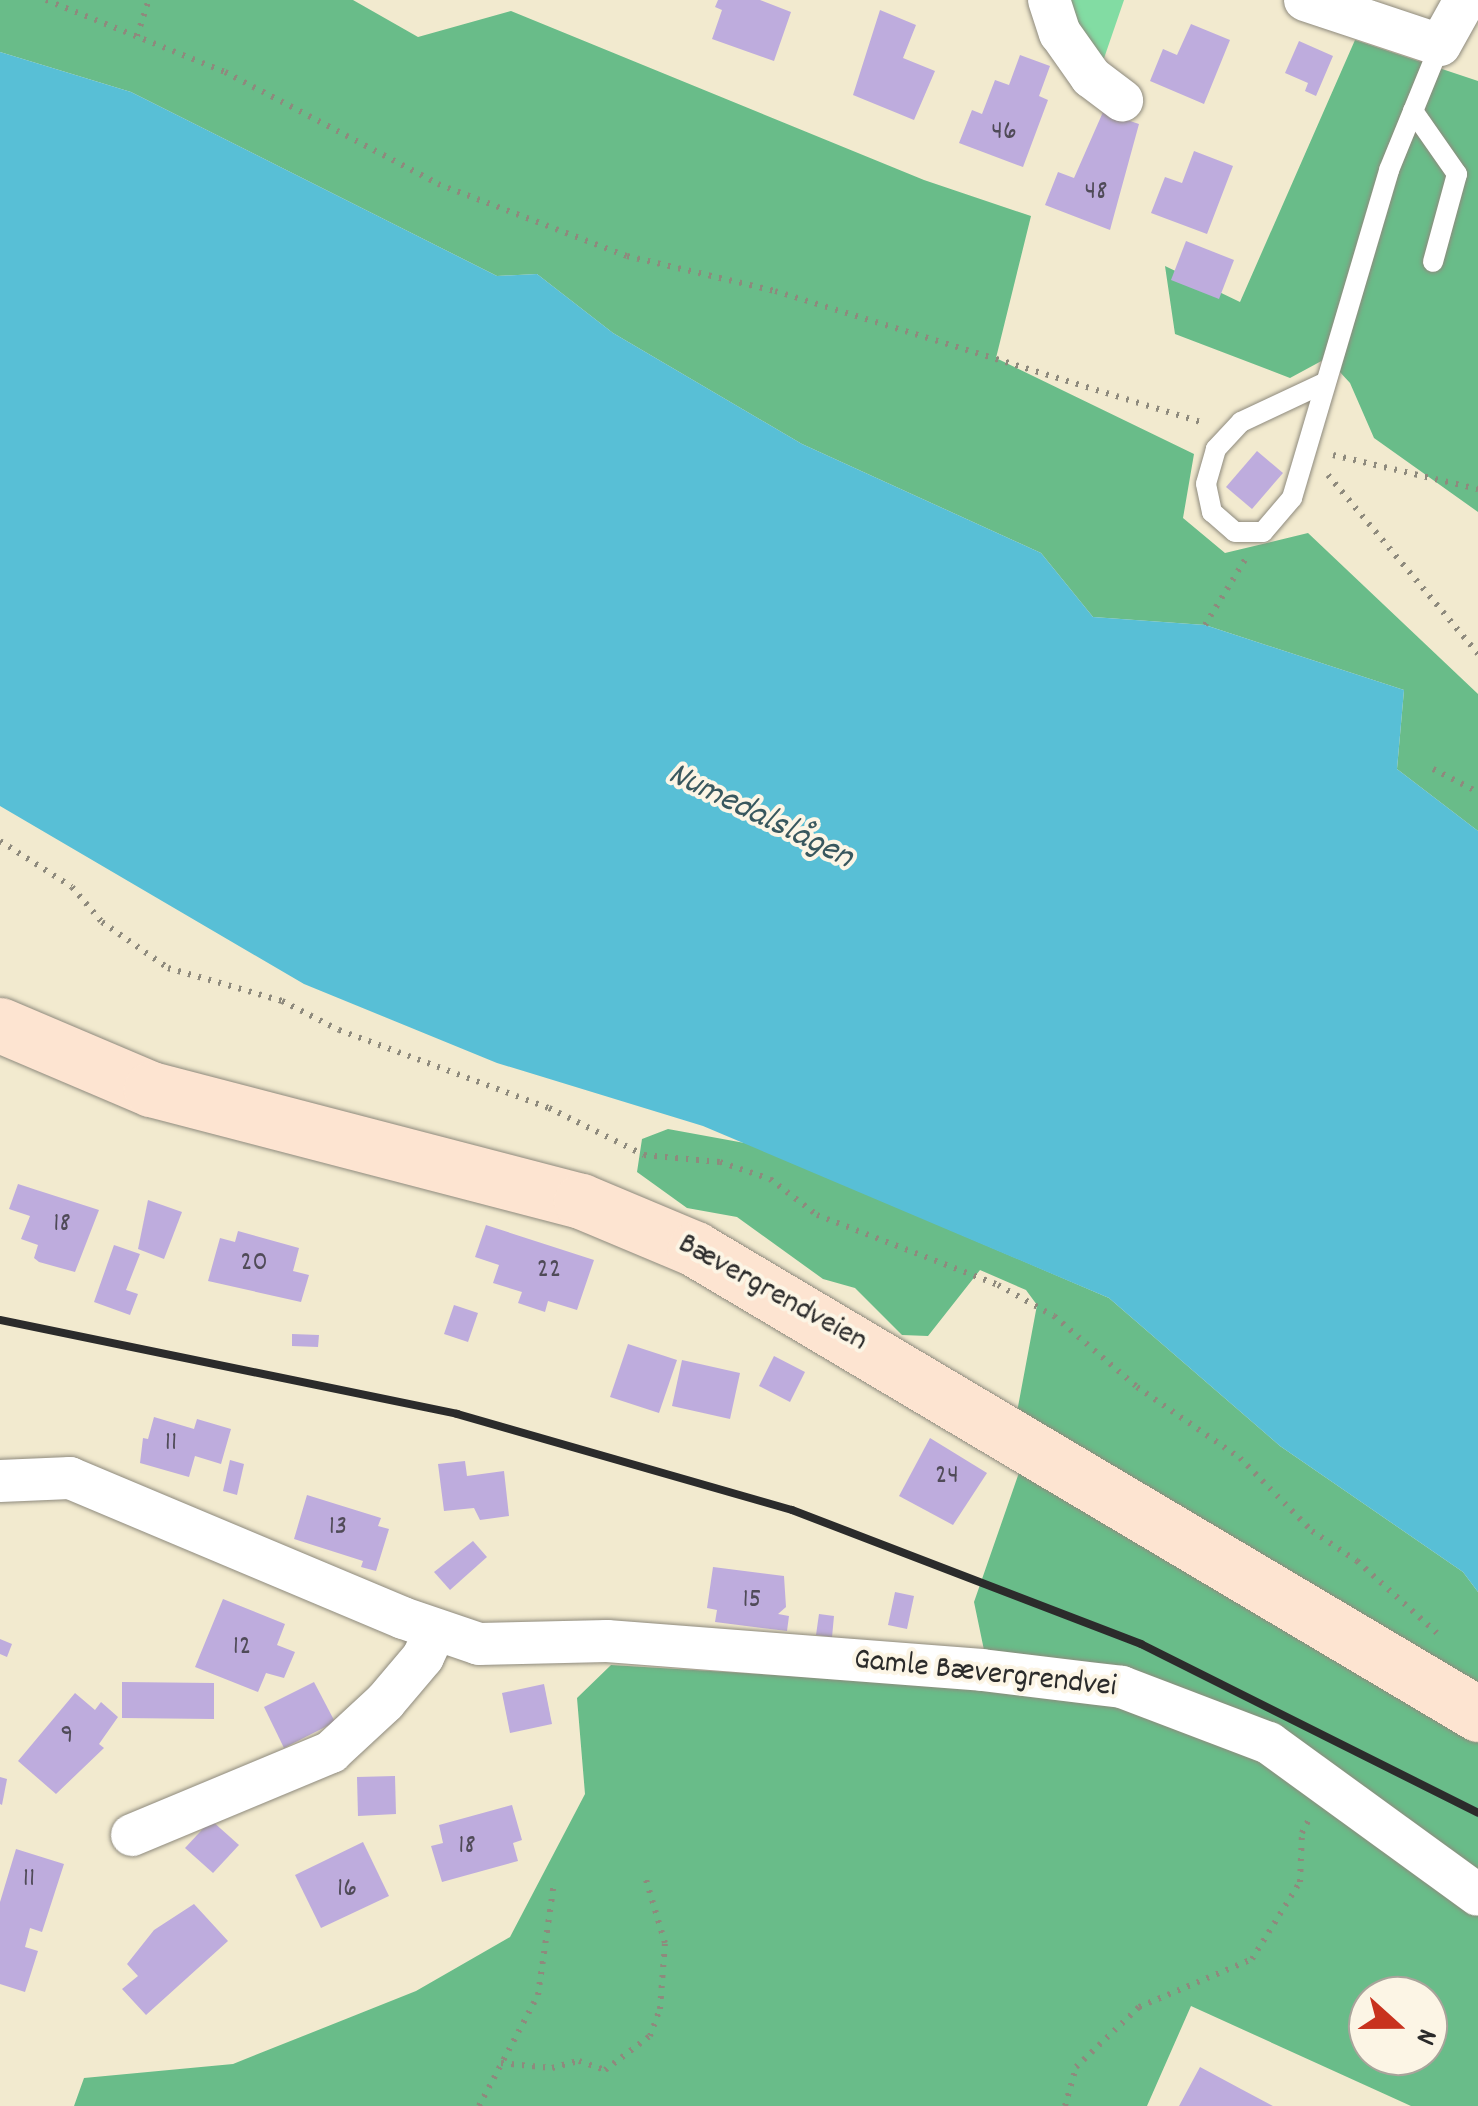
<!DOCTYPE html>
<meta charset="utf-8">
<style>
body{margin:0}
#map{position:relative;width:1478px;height:2106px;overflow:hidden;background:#f2eacf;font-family:Dekko,sans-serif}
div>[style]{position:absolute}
.green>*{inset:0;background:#82dca3}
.forest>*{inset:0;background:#69bc89}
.water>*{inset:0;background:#58bfd6}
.building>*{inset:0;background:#beacdd}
.path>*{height:6px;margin-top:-3px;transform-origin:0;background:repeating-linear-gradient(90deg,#8e8a7d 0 2.5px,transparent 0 10.5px)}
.roads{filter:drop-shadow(0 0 2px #8e8a7d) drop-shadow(0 0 2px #8e8a7d)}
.service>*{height:20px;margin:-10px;padding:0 10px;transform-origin:10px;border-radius:10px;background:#fff}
.minor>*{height:42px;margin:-21px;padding:0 21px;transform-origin:21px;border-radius:21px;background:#fff}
.secondary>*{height:55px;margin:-27.5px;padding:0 27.5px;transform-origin:27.5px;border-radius:27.5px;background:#fde4d1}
.rail>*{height:8px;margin:-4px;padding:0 4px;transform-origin:4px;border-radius:4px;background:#2b2b2b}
span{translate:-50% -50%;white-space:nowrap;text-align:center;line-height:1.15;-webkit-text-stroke:8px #fcf5e5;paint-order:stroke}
.number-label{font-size:28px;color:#504b58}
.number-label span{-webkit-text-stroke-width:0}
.street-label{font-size:32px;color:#2b2b2b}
.water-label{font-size:35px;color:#38575e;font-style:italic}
.north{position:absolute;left:1348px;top:1976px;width:100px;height:100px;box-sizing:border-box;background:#fcf5e5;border:2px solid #a8a49b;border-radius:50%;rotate:111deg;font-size:28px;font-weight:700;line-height:40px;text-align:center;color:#2b2b2b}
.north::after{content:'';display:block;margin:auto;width:35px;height:45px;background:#c8321e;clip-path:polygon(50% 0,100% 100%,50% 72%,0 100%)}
</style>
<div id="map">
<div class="green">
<i style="clip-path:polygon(1062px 0,1124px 0,1101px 67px)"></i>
</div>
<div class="forest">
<i style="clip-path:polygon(0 0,353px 0,418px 37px,511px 11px,924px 180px,1031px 216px,996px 358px,1194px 454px,1183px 518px,1225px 553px,1308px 533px,1478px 694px,1478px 831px,1397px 769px,1404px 690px,1205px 625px,1093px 617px,1041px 553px,802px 444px,613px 333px,537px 274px,497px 276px,131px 92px,0 52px)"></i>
<i style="clip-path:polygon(1355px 40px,1478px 81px,1478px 512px,1374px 438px,1350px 383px,1327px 358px,1290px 378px,1175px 334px,1165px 266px,1240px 302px)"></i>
<i style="clip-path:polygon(evenodd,668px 1129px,750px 1144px,1109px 1298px,1280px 1446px,1463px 1572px,1478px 1592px,1478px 2106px,1411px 2106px,1191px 2006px,1147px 2106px,74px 2106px,84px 2078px,233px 2064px,416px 1991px,510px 1937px,585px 1794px,577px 1698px,611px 1665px,972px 1687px,984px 1650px,974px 1602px,1021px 1467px,1017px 1412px,1037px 1305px,1026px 1290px,980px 1270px,928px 1336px,902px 1335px,855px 1288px,823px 1279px,737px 1217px,687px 1208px,637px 1172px,642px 1139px,668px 1129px,1368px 1996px,1428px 1996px,1428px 2056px,1368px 2056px,1368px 1996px)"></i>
</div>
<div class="water">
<i style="clip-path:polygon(0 52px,131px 92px,497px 276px,537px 274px,613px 333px,802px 444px,1041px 553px,1093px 617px,1205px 625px,1404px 690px,1397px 769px,1478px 831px,1478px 1592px,1463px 1572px,1280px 1446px,1109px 1298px,703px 1126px,497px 1063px,304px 984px,0 806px)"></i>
</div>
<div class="building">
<i style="clip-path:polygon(718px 0,760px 0,791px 12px,774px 61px,712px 39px,722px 10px,715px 7px)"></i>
<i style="clip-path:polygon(880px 10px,916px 25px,903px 58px,935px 71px,914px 120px,853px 95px)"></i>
<i style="clip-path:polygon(1191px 24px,1230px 40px,1204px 104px,1150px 81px,1163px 49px,1177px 55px)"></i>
<i style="clip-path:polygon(1299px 41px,1333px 56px,1316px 96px,1305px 91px,1308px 83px,1285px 73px)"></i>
<i style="clip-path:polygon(1020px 55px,1050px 66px,1039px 96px,1048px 100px,1023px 167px,959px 143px,972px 110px,982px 114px,995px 80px,1009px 85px)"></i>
<i style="clip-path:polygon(1103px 112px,1139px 124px,1110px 230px,1045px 205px,1058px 172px,1074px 178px)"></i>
<i style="clip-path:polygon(1194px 151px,1233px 166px,1207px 234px,1151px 213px,1165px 177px,1182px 183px)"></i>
<i style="clip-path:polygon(1186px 241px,1234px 260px,1219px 299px,1171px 280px)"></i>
<i style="clip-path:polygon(1257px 451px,1283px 473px,1252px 509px,1226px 487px)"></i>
<i style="clip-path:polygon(18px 1184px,99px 1210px,75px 1272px,39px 1262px,34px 1258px,38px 1245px,21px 1239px,30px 1216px,9px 1209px)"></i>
<i style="clip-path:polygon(148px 1200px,182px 1212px,164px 1259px,138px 1249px)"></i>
<i style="clip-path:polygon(486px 1225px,594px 1260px,577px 1310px,548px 1301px,545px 1312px,518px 1303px,522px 1292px,493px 1283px,499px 1265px,475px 1257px)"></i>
<i style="clip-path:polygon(238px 1231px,299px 1248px,293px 1271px,309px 1275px,301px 1302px,208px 1281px,220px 1238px,235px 1242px)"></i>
<i style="clip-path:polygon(114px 1245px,140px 1254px,126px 1290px,138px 1294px,130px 1315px,94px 1302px)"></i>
<i style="clip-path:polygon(454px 1305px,478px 1313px,468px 1342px,444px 1334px)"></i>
<i style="clip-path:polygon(292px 1334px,319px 1335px,318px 1347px,292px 1346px)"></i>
<i style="clip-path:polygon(628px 1344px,677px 1360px,659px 1413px,610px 1397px)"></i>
<i style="clip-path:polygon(774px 1356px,805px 1372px,790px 1402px,759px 1386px)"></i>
<i style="clip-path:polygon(682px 1360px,740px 1373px,730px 1419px,672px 1406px)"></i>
<i style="clip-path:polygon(154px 1417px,194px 1429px,197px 1419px,231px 1429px,221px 1464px,195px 1456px,189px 1477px,140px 1463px,143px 1438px,148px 1439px)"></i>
<i style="clip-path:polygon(930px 1438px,987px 1473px,953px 1525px,899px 1496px)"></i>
<i style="clip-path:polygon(230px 1460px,244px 1464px,237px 1495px,223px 1491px)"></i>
<i style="clip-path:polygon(465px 1461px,467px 1476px,504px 1471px,509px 1516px,480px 1520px,474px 1508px,444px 1511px,438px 1464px)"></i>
<i style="clip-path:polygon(307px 1495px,381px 1518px,378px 1526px,389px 1529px,376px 1571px,361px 1567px,363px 1561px,294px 1539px)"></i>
<i style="clip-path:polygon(473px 1541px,487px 1557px,450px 1590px,434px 1572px)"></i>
<i style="clip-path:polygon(713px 1567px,784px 1576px,786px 1607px,778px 1614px,789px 1616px,787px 1631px,715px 1622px,717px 1610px,707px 1608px)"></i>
<i style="clip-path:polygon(895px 1592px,914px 1596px,907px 1629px,888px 1625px)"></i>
<i style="clip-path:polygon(223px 1599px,285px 1624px,277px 1645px,295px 1652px,284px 1678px,266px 1673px,258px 1692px,195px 1667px)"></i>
<i style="clip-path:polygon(819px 1614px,834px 1616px,832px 1637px,816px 1635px)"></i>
<i style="clip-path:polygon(0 1639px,12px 1644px,7px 1657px,0 1654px)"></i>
<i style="clip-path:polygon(122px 1682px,214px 1683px,214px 1719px,122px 1718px)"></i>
<i style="clip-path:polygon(314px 1682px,335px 1722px,284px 1748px,264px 1707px)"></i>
<i style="clip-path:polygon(544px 1684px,552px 1724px,510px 1733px,502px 1693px)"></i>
<i style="clip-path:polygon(75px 1693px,95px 1710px,101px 1702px,118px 1717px,99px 1744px,104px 1748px,56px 1794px,18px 1761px)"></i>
<i style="clip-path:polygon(395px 1776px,396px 1814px,358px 1816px,357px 1777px)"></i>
<i style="clip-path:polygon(0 1777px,7px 1779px,2px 1805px,0 1804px)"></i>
<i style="clip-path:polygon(512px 1805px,522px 1840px,513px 1843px,518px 1861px,442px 1882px,431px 1846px,443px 1843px,439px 1825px)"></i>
<i style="clip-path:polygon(211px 1820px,239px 1845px,213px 1873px,185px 1848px)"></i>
<i style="clip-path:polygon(363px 1842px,389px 1896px,321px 1928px,295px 1875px)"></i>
<i style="clip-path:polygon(16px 1849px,64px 1864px,42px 1932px,30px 1928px,25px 1947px,38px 1951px,25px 1992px,0 1984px,0 1902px)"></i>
<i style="clip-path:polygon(194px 1904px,228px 1941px,146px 2015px,122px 1989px,138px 1976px,127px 1964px,154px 1930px)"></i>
<i style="clip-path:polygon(1200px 2067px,1241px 2089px,1273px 2106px,1179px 2106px)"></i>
</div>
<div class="path">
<i style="left:46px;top:0;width:193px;rotate:21.9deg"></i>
<i style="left:225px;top:72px;width:241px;rotate:27.7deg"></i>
<i style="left:438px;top:184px;width:202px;rotate:20.9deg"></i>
<i style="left:627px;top:256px;width:152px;rotate:13.3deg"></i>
<i style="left:775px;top:291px;width:449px;rotate:17.1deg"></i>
<i style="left:137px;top:36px;width:38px;rotate:-72deg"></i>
<i style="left:1333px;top:455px;width:149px;rotate:13.2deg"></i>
<i style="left:1328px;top:475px;width:234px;rotate:50deg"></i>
<i style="left:1205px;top:625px;width:79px;rotate:-58.5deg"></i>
<i style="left:1433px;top:769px;width:51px;rotate:27.1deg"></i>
<i style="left:0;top:841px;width:85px;rotate:32.6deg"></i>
<i style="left:72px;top:887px;width:46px;rotate:49.4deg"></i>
<i style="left:102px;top:922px;width:80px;rotate:34.9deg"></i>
<i style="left:168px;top:968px;width:119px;rotate:16.1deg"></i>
<i style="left:282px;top:1001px;width:64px;rotate:27deg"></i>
<i style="left:339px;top:1030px;width:224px;rotate:20.4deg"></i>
<i style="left:549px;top:1108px;width:106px;rotate:26.3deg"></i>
<i style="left:644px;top:1155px;width:76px;rotate:5.3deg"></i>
<i style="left:720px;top:1162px;width:53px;rotate:18.8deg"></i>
<i style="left:770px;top:1179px;width:59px;rotate:37.5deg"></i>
<i style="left:817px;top:1215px;width:194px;rotate:21.1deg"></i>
<i style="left:998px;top:1285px;width:64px;rotate:29deg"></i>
<i style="left:1054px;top:1316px;width:109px;rotate:40.5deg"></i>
<i style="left:1137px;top:1387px;width:125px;rotate:34.6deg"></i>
<i style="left:1240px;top:1458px;width:103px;rotate:45.4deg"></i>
<i style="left:1312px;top:1531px;width:54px;rotate:33.7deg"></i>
<i style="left:1357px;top:1561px;width:109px;rotate:42deg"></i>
<i style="left:501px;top:2063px;width:51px;rotate:5.6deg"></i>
<i style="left:552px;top:2068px;width:28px;rotate:-15deg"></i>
<i style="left:579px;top:2061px;width:28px;rotate:19deg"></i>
<i style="left:605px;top:2070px;width:56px;rotate:-37.1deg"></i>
<i style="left:650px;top:2036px;width:29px;rotate:-70deg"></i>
<i style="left:660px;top:2009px;width:66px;rotate:-85.7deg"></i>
<i style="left:665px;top:1943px;width:73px;rotate:-106.7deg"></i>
<i style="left:479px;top:2106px;width:126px;rotate:-62deg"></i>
<i style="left:538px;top:1995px;width:113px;rotate:-81.9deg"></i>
<i style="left:1065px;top:2106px;width:41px;rotate:-74.2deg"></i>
<i style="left:1076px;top:2067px;width:87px;rotate:-43.6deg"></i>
<i style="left:1139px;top:2007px;width:123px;rotate:-23deg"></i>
<i style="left:1252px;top:1959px;width:91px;rotate:-58.1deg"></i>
<i style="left:1300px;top:1882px;width:49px;rotate:-87.7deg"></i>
<i style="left:1302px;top:1833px;width:18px;rotate:-63deg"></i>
</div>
<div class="roads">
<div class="service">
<i style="left:1413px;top:111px;width:77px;rotate:55.1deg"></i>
<i style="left:1457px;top:174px;width:91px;rotate:105.3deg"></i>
<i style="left:1324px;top:383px;width:92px;rotate:154.8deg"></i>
<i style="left:1241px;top:422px;width:37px;rotate:133deg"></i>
<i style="left:1216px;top:449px;width:36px;rotate:106deg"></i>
<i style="left:1206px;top:484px;width:29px;rotate:78deg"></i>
<i style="left:1212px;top:512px;width:30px;rotate:41deg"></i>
<i style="left:1235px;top:532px;width:28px"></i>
<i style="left:1263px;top:532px;width:45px;rotate:-49.5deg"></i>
<i style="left:1292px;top:498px;width:342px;rotate:-73.5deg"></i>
<i style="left:1389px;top:170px;width:135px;rotate:-67.8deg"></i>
</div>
<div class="minor">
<i style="left:1049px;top:0;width:35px;rotate:72deg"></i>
<i style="left:1060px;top:33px;width:54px;rotate:54.8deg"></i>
<i style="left:1091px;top:77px;width:39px;rotate:37deg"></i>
<i style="left:1305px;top:0;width:142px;rotate:18.4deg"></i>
<i style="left:1440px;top:45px;width:51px;rotate:-60.9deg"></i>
<i style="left:0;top:1481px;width:70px;rotate:-2.5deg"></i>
<i style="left:70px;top:1478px;width:361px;rotate:22.8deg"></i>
<i style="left:403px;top:1618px;width:80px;rotate:18.9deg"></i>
<i style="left:479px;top:1644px;width:128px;rotate:-1.3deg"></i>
<i style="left:607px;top:1641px;width:376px;rotate:4.4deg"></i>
<i style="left:982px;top:1670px;width:141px;rotate:6.9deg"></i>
<i style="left:1122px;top:1687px;width:157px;rotate:20.9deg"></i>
<i style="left:1269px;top:1743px;width:258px;rotate:36deg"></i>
<i style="left:132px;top:1835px;width:216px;rotate:-22.6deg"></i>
<i style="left:331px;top:1752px;width:74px;rotate:-42.8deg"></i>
<i style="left:385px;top:1702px;width:59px;rotate:-49.8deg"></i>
<i style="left:423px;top:1657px;width:29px;rotate:-65deg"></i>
</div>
<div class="secondary">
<i style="left:0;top:1025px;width:164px;rotate:23deg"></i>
<i style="left:151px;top:1089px;width:444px;rotate:14.6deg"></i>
<i style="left:581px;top:1201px;width:124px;rotate:22.8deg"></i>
<i style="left:695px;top:1249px;width:911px;rotate:30.7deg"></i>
</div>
</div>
<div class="rail">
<i style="left:0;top:1320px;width:467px;rotate:11.6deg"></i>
<i style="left:457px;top:1414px;width:348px;rotate:16deg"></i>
<i style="left:792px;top:1510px;width:374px;rotate:21deg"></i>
<i style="left:1141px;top:1644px;width:377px;rotate:26.6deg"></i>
</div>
<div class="number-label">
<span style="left:1004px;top:133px">46</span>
<span style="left:1096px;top:193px">48</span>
<span style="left:62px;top:1225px">18</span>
<span style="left:254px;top:1264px">20</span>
<span style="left:549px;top:1271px">22</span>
<span style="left:171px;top:1444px">11</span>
<span style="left:947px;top:1477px">24</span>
<span style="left:338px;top:1528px">13</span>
<span style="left:752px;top:1601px">15</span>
<span style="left:242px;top:1648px">12</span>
<span style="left:67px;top:1737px">9</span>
<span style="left:467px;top:1847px">18</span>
<span style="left:29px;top:1880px">11</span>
<span style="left:347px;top:1890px">16</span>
</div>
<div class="street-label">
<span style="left:772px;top:1294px;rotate:29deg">Bævergrendveien</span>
<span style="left:985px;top:1675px;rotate:6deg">Gamle Bævergrendvei</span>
</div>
<div class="water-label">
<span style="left:760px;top:817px;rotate:26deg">Numedalslågen</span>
</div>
<div class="north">N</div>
</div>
